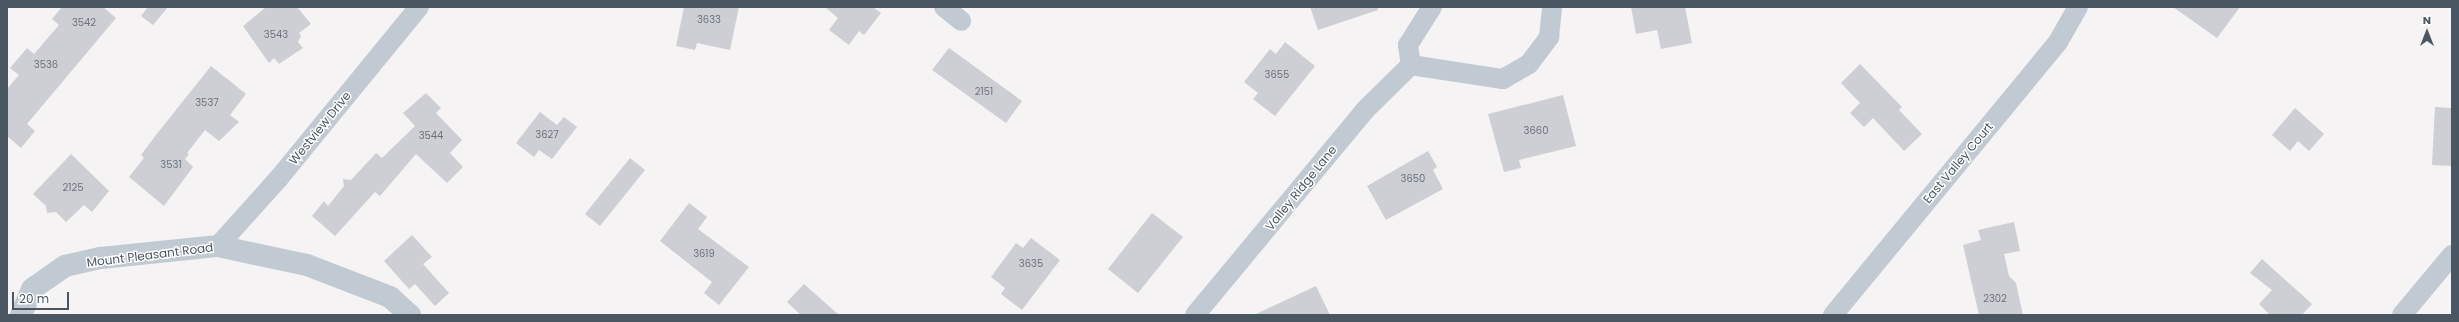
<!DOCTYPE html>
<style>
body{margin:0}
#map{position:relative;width:2459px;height:322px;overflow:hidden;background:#f5f3f3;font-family:Poppins,sans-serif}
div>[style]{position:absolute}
.building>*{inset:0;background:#cdcfd5}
.minor>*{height:20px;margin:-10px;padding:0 10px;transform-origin:10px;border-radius:10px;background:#c1cad2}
.tertiary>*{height:22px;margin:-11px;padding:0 11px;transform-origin:11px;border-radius:11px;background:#c1cad2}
span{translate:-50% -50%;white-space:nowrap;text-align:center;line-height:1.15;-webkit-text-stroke:3px #fff;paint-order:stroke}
.number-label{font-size:10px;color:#6b747e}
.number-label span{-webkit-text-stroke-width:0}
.street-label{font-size:12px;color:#4a5661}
.frame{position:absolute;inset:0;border:8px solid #4a5661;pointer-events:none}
.north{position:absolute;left:2407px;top:12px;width:40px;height:40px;-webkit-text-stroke:3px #fff;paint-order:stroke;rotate:0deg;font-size:11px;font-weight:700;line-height:16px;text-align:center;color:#4a5661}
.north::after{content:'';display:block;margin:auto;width:14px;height:18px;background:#4a5661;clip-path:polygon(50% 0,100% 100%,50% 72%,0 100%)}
.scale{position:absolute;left:12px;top:292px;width:57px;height:18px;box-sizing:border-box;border:2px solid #4a5661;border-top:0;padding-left:5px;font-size:12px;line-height:14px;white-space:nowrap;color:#4a5661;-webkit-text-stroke:3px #fff;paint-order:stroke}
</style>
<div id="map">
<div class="building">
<i style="clip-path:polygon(62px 7px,103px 7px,116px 18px,27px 124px,35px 131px,21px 148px,7px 136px,7px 89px,19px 75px,10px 68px,27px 48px,34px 54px,59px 25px,52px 19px)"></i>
<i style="clip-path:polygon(148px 7px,168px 7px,153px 25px,141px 16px)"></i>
<i style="clip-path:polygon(266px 7px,297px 7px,311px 24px,299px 33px,301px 36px,298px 42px,303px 48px,279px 64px,274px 58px,269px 63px,243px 26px)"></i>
<i style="clip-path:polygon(684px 7px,739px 7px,730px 50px,697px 43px,695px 50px,676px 46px)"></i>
<i style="clip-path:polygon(825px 7px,873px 7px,881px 13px,864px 35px,859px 31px,849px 45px,829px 30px,838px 18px)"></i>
<i style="clip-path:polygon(1310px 7px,1378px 7px,1378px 10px,1318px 30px)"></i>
<i style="clip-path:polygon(1631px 7px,1685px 7px,1692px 43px,1661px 49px,1657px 30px,1636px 34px)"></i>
<i style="clip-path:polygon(2173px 7px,2240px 7px,2217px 38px)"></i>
<i style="clip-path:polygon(1285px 42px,1315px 66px,1275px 116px,1253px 99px,1258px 93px,1244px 82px,1270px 49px,1276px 54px)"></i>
<i style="clip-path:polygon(949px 48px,1022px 101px,1006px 123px,932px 70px)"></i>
<i style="clip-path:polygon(1860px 64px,1902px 107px,1899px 110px,1922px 134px,1904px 151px,1873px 118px,1864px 127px,1850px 113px,1860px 103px,1841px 83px)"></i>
<i style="clip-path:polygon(211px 66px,246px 94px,230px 115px,239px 122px,219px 141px,205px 130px,187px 153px,189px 154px,185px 159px,193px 167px,164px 206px,129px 177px,144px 158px,141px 155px,156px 135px)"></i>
<i style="clip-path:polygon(426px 93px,441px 108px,436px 113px,462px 140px,450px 153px,463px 167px,447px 183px,416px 154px,380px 196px,375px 192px,335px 236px,312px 216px,324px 201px,328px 206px,344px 186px,343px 179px,351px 180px,376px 153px,382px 158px,415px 126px,403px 113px)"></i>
<i style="clip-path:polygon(1563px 95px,1576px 146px,1519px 160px,1521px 168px,1504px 172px,1488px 114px)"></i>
<i style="clip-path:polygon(2435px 107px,2452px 108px,2452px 166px,2432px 165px)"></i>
<i style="clip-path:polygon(2295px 108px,2324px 134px,2309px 151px,2298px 141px,2290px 151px,2272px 135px)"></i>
<i style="clip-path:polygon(540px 112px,557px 125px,564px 117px,577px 127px,552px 159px,539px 150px,534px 157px,516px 143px)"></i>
<i style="clip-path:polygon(1428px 151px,1437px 167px,1433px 170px,1443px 189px,1386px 220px,1367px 186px)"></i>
<i style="clip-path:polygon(71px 154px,109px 191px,92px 212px,84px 205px,66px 222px,56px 212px,47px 213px,46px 206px,33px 194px)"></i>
<i style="clip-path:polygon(630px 158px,645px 170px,600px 226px,585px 214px)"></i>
<i style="clip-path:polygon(689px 203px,707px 217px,698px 229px,749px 267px,719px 305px,704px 293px,712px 282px,660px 241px)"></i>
<i style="clip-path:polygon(1152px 213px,1183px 237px,1138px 293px,1108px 269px)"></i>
<i style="clip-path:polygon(2014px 222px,2020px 251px,2004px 254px,2009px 276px,2016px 283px,2023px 315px,1979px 315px,1963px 245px,1981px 240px,1978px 230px)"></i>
<i style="clip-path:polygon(412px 235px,432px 257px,423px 264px,449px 293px,435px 306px,415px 284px,409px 289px,384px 261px)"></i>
<i style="clip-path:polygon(1031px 238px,1060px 260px,1022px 310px,1001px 294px,1005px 288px,991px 277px,1016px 243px,1023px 248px)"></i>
<i style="clip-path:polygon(2262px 259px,2312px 304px,2302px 315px,2270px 315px,2259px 304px,2272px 290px,2250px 273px)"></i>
<i style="clip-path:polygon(804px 284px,839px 315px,801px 315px,787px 302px)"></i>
<i style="clip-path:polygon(1316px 286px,1330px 315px,1254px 315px)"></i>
</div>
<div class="minor">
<i style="left:944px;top:7px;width:22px;rotate:39deg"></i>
<i style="left:1411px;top:65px;width:93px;rotate:8.7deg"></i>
<i style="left:1503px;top:79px;width:30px;rotate:-30deg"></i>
<i style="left:1529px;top:64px;width:34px;rotate:-53deg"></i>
<i style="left:1549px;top:37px;width:30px;rotate:-84deg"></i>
<i style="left:1411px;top:65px;width:20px;rotate:-99deg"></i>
<i style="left:1408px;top:45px;width:45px;rotate:-57.7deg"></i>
<i style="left:218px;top:246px;width:91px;rotate:-48.1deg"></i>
<i style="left:279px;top:178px;width:221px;rotate:-50.7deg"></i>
<i style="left:1195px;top:315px;width:266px;rotate:-50.3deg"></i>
<i style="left:1365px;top:110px;width:64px;rotate:-44.4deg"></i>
<i style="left:1833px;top:315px;width:354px;rotate:-50.5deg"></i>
<i style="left:2058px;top:42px;width:40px;rotate:-60.3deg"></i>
<i style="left:2402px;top:315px;width:78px;rotate:-50.2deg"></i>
</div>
<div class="tertiary">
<i style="left:21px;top:315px;width:28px;rotate:-67deg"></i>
<i style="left:32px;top:289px;width:40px;rotate:-34.9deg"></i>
<i style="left:65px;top:266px;width:37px;rotate:-13deg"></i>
<i style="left:101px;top:258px;width:118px;rotate:-5.9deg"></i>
<i style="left:218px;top:246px;width:91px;rotate:12.1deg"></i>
<i style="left:307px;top:265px;width:89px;rotate:21.1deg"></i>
<i style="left:390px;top:297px;width:27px;rotate:42deg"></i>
</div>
<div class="number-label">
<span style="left:709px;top:20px">3633</span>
<span style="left:84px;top:23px">3542</span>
<span style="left:276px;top:35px">3543</span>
<span style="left:46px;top:65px">3536</span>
<span style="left:1277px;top:75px">3655</span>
<span style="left:984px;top:92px">2151</span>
<span style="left:207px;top:103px">3537</span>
<span style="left:1536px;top:131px">3660</span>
<span style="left:547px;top:135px">3627</span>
<span style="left:431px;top:136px">3544</span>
<span style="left:171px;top:165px">3531</span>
<span style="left:1413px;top:179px">3650</span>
<span style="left:73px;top:188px">2125</span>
<span style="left:704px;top:254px">3619</span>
<span style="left:1031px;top:264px">3635</span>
<span style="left:1995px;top:299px">2302</span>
</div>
<div class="street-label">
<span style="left:320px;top:128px;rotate:-51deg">Westview Drive</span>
<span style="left:1958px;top:163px;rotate:-50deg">East Valley Court</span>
<span style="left:1301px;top:188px;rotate:-51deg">Valley Ridge Lane</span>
<span style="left:150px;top:255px;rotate:-7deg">Mount Pleasant Road</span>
</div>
<div class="frame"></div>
<div class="north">N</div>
<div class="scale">20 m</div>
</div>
